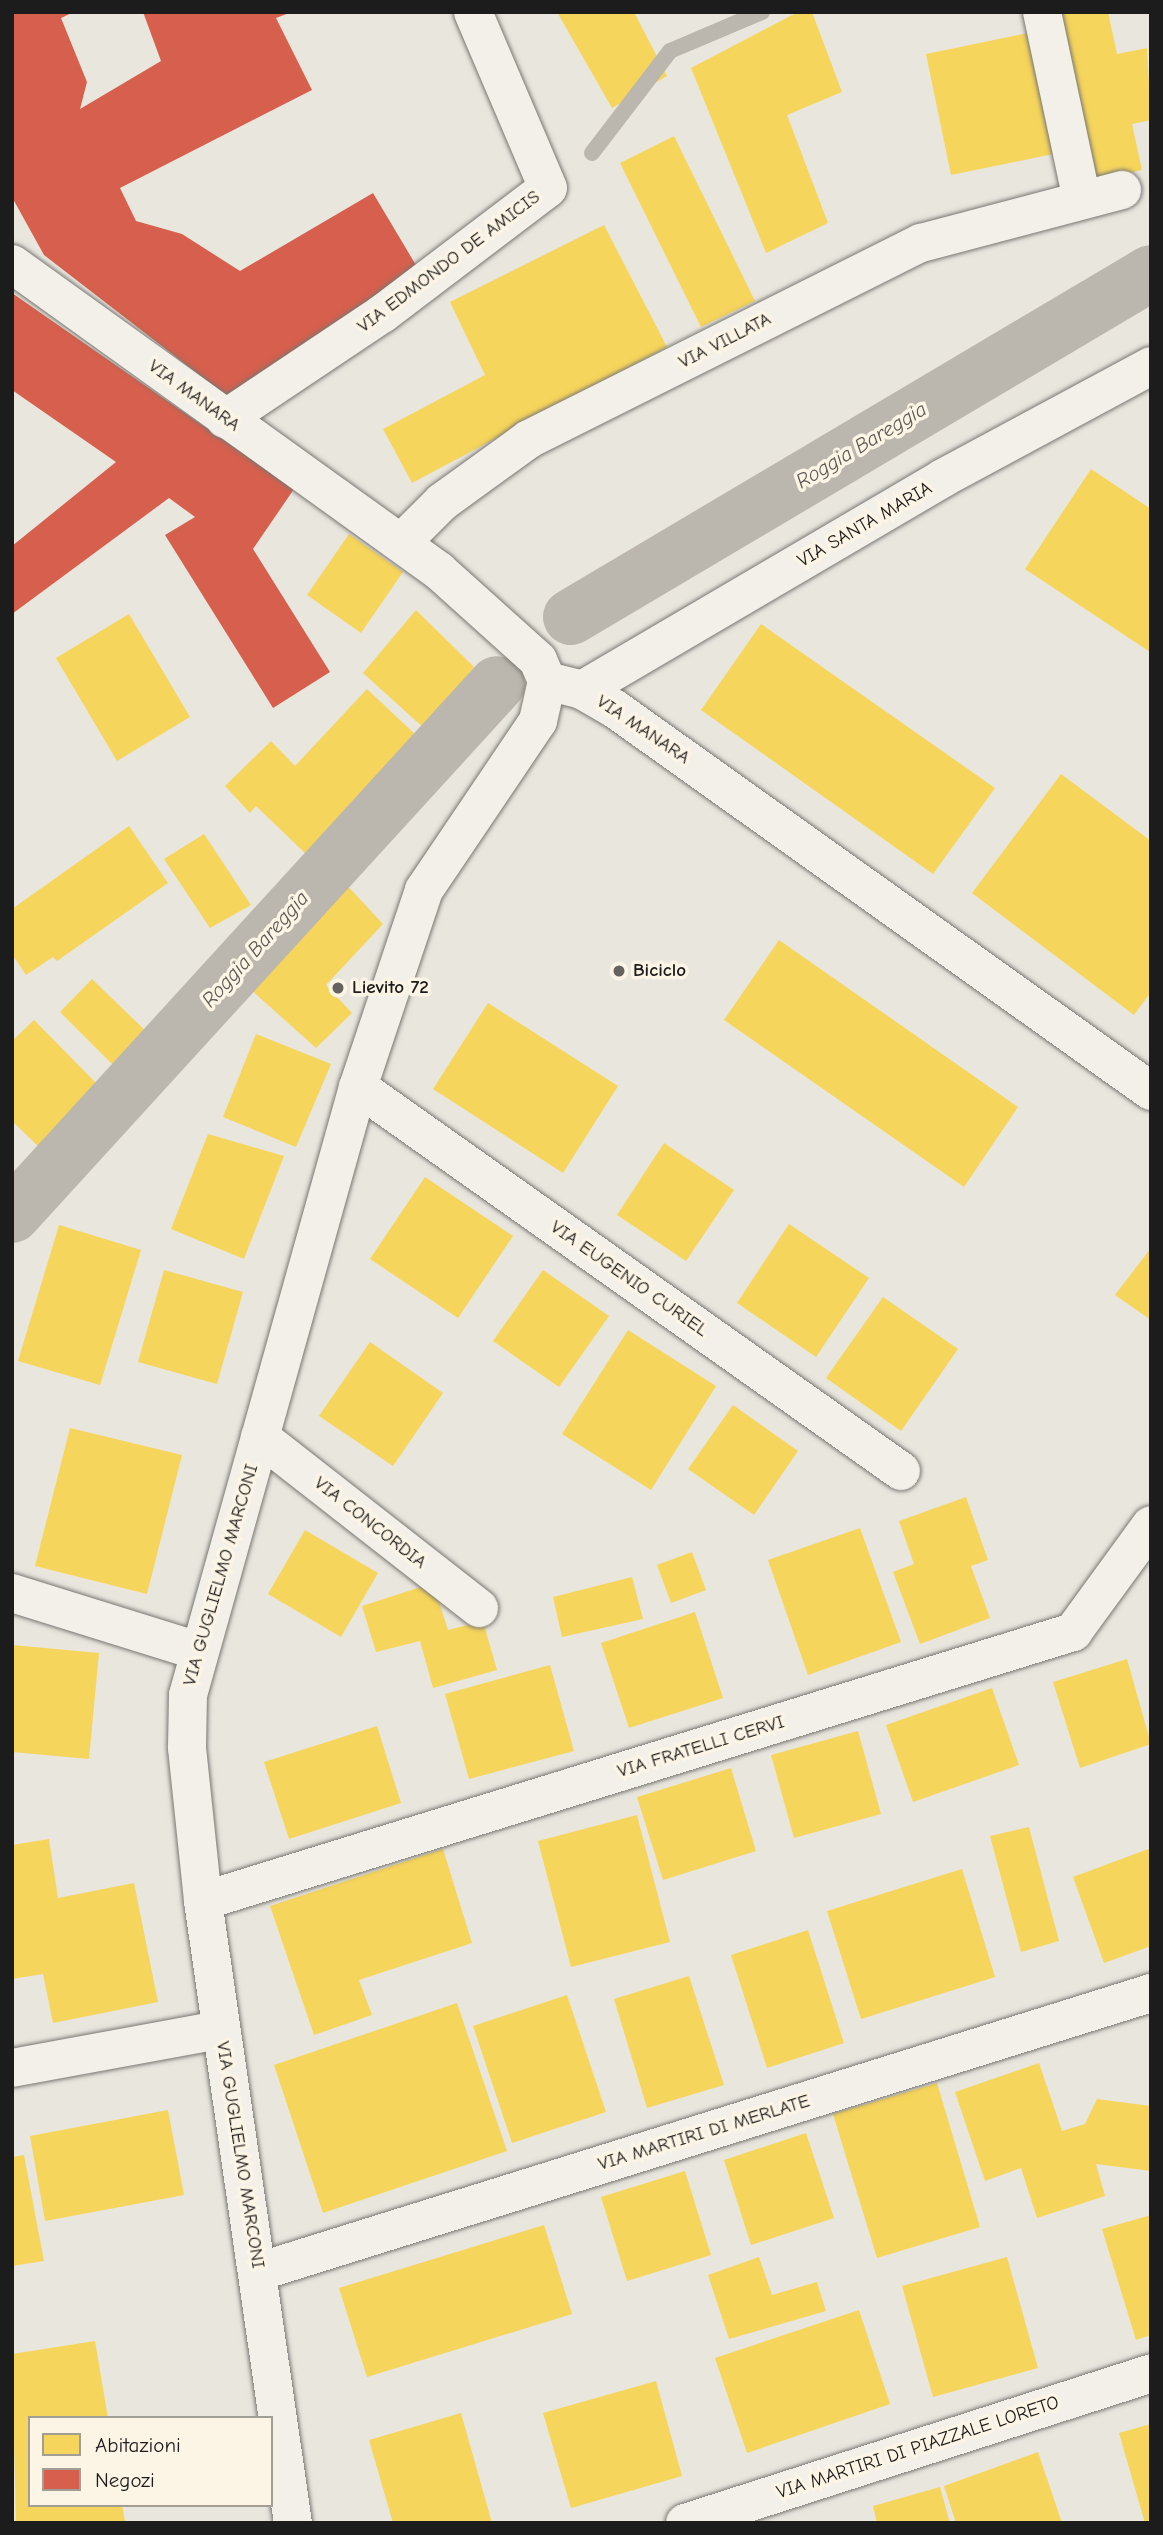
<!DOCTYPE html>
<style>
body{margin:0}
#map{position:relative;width:1163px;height:2535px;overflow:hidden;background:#e9e6de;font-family:"Comic Neue",sans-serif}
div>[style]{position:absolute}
.homes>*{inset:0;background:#f6d55c}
.shops>*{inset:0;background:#d6604d}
.stream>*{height:16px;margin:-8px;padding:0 8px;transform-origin:8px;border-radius:8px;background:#bbb6ae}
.canal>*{height:56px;margin:-28px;padding:0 28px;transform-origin:28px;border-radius:28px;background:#bbb6ae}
.roads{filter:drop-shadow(0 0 2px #787773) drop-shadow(0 0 2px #787773)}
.street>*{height:38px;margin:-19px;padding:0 19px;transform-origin:19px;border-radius:19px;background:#f3f0ea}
.secondary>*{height:38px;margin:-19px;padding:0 19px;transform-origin:19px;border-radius:19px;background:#f3f0ea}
.dots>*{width:19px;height:19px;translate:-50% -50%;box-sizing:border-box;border:4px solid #fcf5e5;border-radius:50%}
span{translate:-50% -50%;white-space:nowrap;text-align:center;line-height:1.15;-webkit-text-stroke:7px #fcf5e5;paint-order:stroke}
.street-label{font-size:19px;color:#1c1c1c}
.poi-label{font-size:19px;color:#1c1c1c;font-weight:700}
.left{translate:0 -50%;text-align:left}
.water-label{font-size:21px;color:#5b5854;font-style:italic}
.frame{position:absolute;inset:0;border:14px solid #1c1c1c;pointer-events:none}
.legend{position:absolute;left:28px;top:2416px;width:245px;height:91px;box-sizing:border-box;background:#fcf5e5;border:2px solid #a29e95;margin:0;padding:9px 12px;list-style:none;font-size:21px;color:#1c1c1c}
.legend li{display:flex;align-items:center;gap:14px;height:35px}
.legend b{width:35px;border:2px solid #a29e95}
</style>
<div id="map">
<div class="homes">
<i style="clip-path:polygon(557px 12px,634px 12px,667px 76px,612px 108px)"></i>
<i style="clip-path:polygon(798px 12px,812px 12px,842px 92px,787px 115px,828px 223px,766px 253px,691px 68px)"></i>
<i style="clip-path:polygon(1056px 12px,1108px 12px,1117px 54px,1147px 48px,1151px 120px,1132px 124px,1142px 170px,1092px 181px)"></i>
<i style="clip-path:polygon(1033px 32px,1058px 153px,951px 175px,926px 54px)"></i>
<i style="clip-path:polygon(674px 136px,755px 301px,701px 327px,620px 163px)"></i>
<i style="clip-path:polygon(604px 225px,667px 347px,412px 483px,383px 429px,485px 375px,450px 302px)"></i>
<i style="clip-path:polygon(1091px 469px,1151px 509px,1150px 652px,1025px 569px)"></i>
<i style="clip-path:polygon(349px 534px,403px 572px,361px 633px,307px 595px)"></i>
<i style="clip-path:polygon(416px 610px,474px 667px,426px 730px,363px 673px)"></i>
<i style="clip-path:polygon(129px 614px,190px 717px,117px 761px,56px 658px)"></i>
<i style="clip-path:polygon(761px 624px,995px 788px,933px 874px,701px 710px)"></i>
<i style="clip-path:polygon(367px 689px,418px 737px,307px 855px,256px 806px,250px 813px,225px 786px,271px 741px,295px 766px)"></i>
<i style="clip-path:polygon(1061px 774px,1151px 841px,1151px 992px,1134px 1015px,972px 893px)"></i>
<i style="clip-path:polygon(129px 826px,168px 883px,57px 961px,53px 957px,26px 975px,12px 954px,12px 909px)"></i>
<i style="clip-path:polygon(204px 834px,251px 905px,210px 928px,164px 859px)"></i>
<i style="clip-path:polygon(344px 882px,383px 924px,326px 985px,352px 1013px,316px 1048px,248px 987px)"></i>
<i style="clip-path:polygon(779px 940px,1018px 1107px,964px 1187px,724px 1020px)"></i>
<i style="clip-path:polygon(92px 979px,151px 1036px,118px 1070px,60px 1012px)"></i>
<i style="clip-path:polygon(488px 1003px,618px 1086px,563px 1173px,433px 1089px)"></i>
<i style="clip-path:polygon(34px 1020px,101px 1088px,40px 1148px,12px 1121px,12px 1041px)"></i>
<i style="clip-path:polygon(256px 1034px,331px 1064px,296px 1147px,223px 1117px)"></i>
<i style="clip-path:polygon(208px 1134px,284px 1156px,244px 1259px,171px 1229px)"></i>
<i style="clip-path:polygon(664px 1143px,734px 1190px,686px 1261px,617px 1215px)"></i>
<i style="clip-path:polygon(425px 1177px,513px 1236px,458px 1318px,370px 1259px)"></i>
<i style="clip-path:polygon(789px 1224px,869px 1278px,816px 1357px,737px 1303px)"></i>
<i style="clip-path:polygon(59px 1225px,141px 1250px,100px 1385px,18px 1361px)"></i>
<i style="clip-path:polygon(1151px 1248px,1151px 1320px,1115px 1295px)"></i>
<i style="clip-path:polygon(164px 1270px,243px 1292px,217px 1384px,138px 1362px)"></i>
<i style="clip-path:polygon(543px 1270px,609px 1316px,559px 1387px,493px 1341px)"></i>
<i style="clip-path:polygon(883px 1297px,958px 1349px,901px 1431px,826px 1378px)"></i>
<i style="clip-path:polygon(628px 1330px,716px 1386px,651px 1490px,562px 1434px)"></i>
<i style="clip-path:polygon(370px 1342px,443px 1393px,393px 1466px,319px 1416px)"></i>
<i style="clip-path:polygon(733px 1405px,798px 1451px,754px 1515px,688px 1469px)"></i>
<i style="clip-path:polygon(70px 1428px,182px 1455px,147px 1594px,35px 1566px)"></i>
<i style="clip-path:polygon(966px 1497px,988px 1560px,971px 1566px,990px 1618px,920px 1644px,893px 1572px,914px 1564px,899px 1521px)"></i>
<i style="clip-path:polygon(860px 1528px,901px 1642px,808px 1675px,768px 1560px)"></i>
<i style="clip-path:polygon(305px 1530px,378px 1573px,341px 1637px,268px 1594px)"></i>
<i style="clip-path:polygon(692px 1552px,706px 1590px,671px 1603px,657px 1565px)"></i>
<i style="clip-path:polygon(632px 1577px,643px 1619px,562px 1637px,553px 1597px)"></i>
<i style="clip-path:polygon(433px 1583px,448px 1630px,483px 1621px,497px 1670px,433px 1688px,420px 1641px,376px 1652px,362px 1606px)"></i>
<i style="clip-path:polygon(695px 1612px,723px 1698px,629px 1728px,601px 1643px)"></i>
<i style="clip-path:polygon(12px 1645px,99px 1653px,89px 1759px,12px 1752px)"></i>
<i style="clip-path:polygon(1127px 1659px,1151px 1744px,1080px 1768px,1053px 1682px)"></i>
<i style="clip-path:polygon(550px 1665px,574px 1751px,469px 1779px,445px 1694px)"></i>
<i style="clip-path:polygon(992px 1688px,1019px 1765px,913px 1802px,886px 1725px)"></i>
<i style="clip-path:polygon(377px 1726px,401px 1803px,289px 1839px,264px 1762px)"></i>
<i style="clip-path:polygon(858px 1731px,881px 1814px,794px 1838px,771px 1755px)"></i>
<i style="clip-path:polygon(731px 1768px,756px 1851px,663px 1880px,637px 1797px)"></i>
<i style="clip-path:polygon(637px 1815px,670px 1942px,571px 1967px,538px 1841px)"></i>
<i style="clip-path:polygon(1029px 1827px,1059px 1941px,1021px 1952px,990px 1836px)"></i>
<i style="clip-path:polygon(49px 1839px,58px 1898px,134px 1883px,158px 2002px,53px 2023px,43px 1974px,12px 1979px,12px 1845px)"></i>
<i style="clip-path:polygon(1151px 1848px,1151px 1946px,1104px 1963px,1073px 1877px)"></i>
<i style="clip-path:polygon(443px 1849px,472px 1943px,359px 1980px,372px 2015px,314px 2035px,270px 1906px)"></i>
<i style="clip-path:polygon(962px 1869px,995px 1977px,861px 2019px,827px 1911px)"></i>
<i style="clip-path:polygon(808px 1930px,844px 2043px,767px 2068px,731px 1955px)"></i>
<i style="clip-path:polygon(689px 1976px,724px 2085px,647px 2108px,614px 1999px)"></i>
<i style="clip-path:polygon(567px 1995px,606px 2112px,512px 2143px,473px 2026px)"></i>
<i style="clip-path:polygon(457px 2003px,507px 2151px,323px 2213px,274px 2065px)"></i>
<i style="clip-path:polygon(1039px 2063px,1062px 2131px,1085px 2124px,1097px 2099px,1151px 2106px,1151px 2171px,1096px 2164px,1105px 2196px,1037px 2218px,1021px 2168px,985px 2181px,955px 2092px)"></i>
<i style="clip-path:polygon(937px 2083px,980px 2227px,877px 2258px,833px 2114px)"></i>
<i style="clip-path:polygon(168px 2110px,184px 2195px,45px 2221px,30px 2136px)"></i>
<i style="clip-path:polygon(806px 2133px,834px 2218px,751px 2245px,724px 2160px)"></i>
<i style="clip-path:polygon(24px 2155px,44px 2261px,12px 2266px,12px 2157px)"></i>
<i style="clip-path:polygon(685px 2171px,711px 2255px,627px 2281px,601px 2197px)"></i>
<i style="clip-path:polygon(1151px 2215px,1151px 2335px,1136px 2340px,1102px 2229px)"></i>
<i style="clip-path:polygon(544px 2225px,572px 2314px,367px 2377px,339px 2288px)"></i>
<i style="clip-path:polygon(759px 2257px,772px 2295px,817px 2282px,826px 2311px,729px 2339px,708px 2275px)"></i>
<i style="clip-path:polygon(1007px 2257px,1038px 2368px,933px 2397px,902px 2286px)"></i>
<i style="clip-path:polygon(859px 2310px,890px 2404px,747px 2453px,715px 2358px)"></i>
<i style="clip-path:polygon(95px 2341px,108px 2418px,30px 2418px,30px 2505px,122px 2505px,125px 2521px,16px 2523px,12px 2354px)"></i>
<i style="clip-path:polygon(656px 2381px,682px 2476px,571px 2508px,543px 2413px)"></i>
<i style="clip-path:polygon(461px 2413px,492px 2523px,393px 2523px,369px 2440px)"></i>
<i style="clip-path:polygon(1151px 2424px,1151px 2523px,1145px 2523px,1119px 2433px)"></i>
<i style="clip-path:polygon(1038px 2452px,1062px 2523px,956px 2523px,944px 2486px)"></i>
<i style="clip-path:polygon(940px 2487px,950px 2523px,877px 2523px,873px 2506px)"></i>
</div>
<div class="shops">
<i style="clip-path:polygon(12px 12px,74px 12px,61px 18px,87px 82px,80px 109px,161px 61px,143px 12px,292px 12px,276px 18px,312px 90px,120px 188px,136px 221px,182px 234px,240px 271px,373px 193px,423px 277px,233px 401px,44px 255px,13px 199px)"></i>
<i style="clip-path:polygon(12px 293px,294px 489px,253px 549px,330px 672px,273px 708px,165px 535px,195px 517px,169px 498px,12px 614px,12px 546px,116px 462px,12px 390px)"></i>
</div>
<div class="stream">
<i style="left:592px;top:153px;width:128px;rotate:-52.6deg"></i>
<i style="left:670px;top:51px;width:100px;rotate:-23deg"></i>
</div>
<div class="canal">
<i style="left:571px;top:617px;width:674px;rotate:-30.67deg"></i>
<i style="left:12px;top:1215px;width:719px;rotate:-47.59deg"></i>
</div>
<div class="roads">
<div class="street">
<i style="left:1042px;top:12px;width:192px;rotate:78deg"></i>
<i style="left:225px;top:419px;width:189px;rotate:-33.8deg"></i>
<i style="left:382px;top:314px;width:208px;rotate:-37.2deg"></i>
<i style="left:548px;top:188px;width:191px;rotate:-113.1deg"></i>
<i style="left:401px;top:543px;width:58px;rotate:-45deg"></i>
<i style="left:442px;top:502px;width:107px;rotate:-35.9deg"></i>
<i style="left:529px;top:439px;width:438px;rotate:-26.6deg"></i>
<i style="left:921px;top:243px;width:208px;rotate:-14.8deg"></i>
<i style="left:547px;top:681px;width:36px;rotate:14deg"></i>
<i style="left:582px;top:690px;width:38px;rotate:30deg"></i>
<i style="left:615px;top:709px;width:658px;rotate:35.48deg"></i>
<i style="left:582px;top:690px;width:419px;rotate:-30.4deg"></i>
<i style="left:943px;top:478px;width:236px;rotate:-28.3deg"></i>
<i style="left:358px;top:1087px;width:665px;rotate:35.27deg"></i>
<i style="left:260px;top:1437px;width:278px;rotate:38deg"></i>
<i style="left:12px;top:1593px;width:195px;rotate:17.3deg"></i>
<i style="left:203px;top:1901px;width:911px;rotate:-17.18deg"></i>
<i style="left:1073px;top:1632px;width:132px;rotate:-53.9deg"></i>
<i style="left:12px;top:2068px;width:211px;rotate:-10.4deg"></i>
<i style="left:258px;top:2272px;width:936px;rotate:-17.35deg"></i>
<i style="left:685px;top:2523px;width:490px;rotate:-17.8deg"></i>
</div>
<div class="secondary">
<i style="left:12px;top:264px;width:526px;rotate:35.71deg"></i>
<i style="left:439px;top:571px;width:133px;rotate:42deg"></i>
<i style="left:538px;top:660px;width:23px;rotate:67deg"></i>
<i style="left:547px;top:681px;width:41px;rotate:102.7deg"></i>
<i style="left:538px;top:721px;width:204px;rotate:124deg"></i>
<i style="left:424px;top:890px;width:208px;rotate:108.5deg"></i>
<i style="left:358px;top:1087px;width:631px;rotate:105.62deg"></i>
<i style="left:188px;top:1695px;width:53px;rotate:91.1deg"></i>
<i style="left:187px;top:1748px;width:154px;rotate:84deg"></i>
<i style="left:203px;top:1901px;width:628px;rotate:81.77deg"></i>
</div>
</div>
<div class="dots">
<i style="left:619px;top:971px;background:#646360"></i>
<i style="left:338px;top:988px;background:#646360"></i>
</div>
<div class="street-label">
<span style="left:449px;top:262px;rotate:-37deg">VIA EDMONDO DE AMICIS</span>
<span style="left:725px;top:341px;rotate:-27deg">VIA VILLATA</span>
<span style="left:194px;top:396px;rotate:36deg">VIA MANARA</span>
<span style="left:865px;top:525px;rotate:-30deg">VIA SANTA MARIA</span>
<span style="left:643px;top:730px;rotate:34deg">VIA MANARA</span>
<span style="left:629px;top:1279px;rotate:35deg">VIA EUGENIO CURIEL</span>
<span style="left:370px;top:1523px;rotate:38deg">VIA CONCORDIA</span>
<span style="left:221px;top:1575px;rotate:-74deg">VIA GUGLIELMO MARCONI</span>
<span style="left:701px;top:1747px;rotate:-17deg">VIA FRATELLI CERVI</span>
<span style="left:704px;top:2133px;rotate:-17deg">VIA MARTIRI DI MERLATE</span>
<span style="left:240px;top:2155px;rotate:81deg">VIA GUGLIELMO MARCONI</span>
<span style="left:918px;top:2448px;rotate:-18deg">VIA MARTIRI DI PIAZZALE LORETO</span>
</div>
<div class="poi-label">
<span class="left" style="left:633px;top:971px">Biciclo</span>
<span class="left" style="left:352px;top:988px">Lievito 72</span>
</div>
<div class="water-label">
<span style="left:861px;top:445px;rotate:-31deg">Roggia Bareggia</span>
<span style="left:255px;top:949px;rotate:-48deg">Roggia Bareggia</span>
</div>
<div class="frame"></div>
<ul class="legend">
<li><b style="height:19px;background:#f6d55c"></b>Abitazioni</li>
<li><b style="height:19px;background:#d6604d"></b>Negozi</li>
</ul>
</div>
